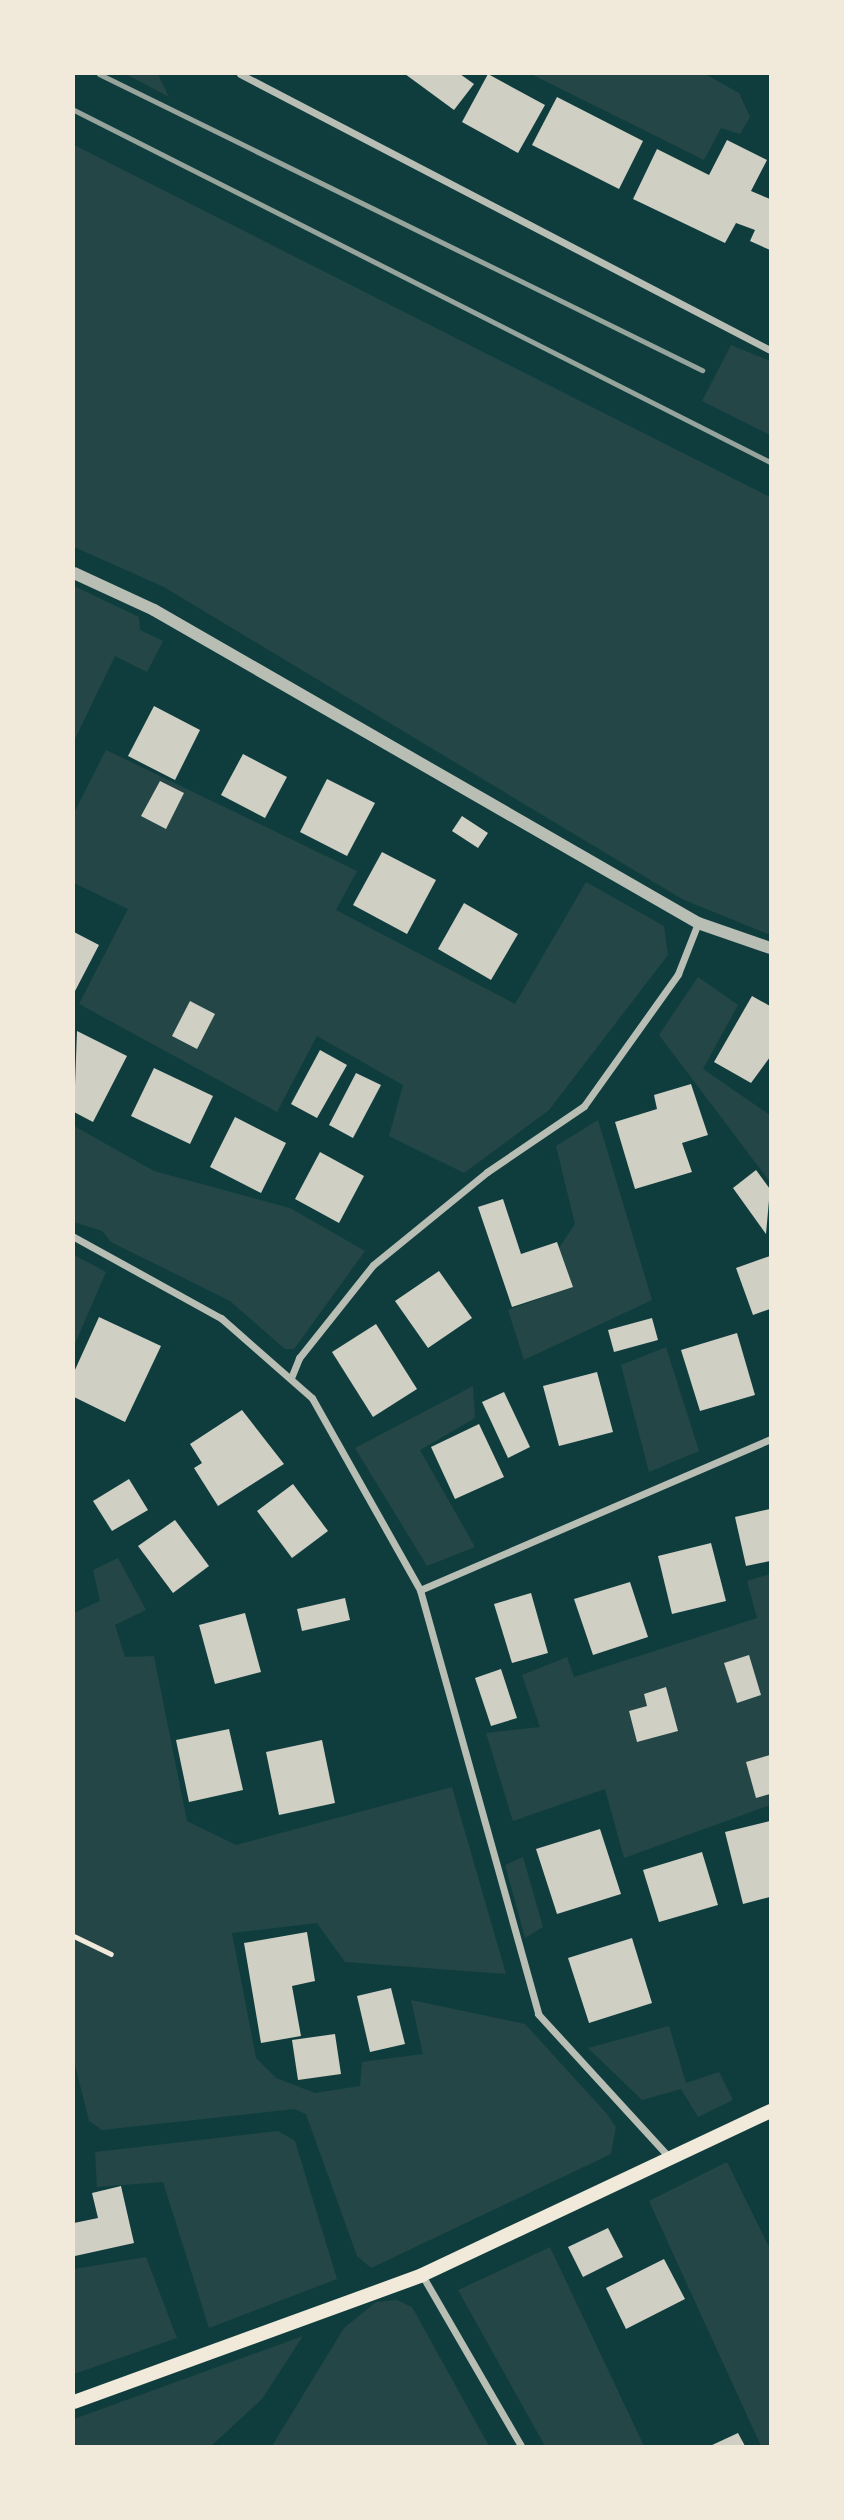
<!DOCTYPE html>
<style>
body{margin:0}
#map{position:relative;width:844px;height:2520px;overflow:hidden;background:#0f3d3e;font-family:"PT Sans Narrow",sans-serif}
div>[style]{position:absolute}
.green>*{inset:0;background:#244646}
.building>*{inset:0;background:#cfcfc3}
.path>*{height:4.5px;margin:-2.25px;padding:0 2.25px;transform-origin:2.25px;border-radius:2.25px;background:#f1e9da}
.minor>*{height:7px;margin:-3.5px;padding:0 3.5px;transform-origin:3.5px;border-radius:3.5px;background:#b8beb3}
.tertiary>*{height:12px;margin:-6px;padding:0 6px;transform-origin:6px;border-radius:6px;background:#b8beb3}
.secondary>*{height:14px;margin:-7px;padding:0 7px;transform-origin:7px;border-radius:7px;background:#f1e9da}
.rail>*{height:5px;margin:-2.5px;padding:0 2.5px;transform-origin:2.5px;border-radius:2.5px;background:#97a49c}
span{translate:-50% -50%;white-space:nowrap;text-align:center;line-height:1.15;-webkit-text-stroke:6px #f1e9da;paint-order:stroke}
.frame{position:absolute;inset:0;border:75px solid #f1e9da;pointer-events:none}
</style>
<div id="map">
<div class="green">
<i style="clip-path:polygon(126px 74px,158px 74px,169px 97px)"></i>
<i style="clip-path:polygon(531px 74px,705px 74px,739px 93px,750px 117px,740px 134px,721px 128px,704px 160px)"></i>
<i style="clip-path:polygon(74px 145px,770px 497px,770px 935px,682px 899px,164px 587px,74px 547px)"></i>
<i style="clip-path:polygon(731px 345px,770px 361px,770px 435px,702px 401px)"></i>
<i style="clip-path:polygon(74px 586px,139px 617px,140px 630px,163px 641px,147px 672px,115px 656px,74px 741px)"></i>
<i style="clip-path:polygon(106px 750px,357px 871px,336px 910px,515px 1004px,586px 882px,664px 926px,668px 955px,549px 1110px,464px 1173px,389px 1136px,403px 1085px,317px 1036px,277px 1112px,79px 1004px,128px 909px,74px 883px,74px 813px)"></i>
<i style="clip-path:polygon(698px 977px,738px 1005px,703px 1069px,770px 1115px,770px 1182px,659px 1035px)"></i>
<i style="clip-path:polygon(598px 1120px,652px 1300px,524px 1360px,508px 1310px,572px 1287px,559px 1248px,575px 1224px,556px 1146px)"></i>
<i style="clip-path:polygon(74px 1126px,154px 1171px,290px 1208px,365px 1251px,294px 1349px,285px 1349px,230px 1301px,111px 1242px,102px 1231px,74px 1222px)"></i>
<i style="clip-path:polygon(74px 1255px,106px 1272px,74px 1346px)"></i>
<i style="clip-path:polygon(666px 1347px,699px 1451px,649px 1472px,621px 1365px)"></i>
<i style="clip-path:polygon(473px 1386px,475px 1418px,420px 1450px,475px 1547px,427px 1566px,355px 1448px)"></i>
<i style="clip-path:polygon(118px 1558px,146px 1610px,115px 1625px,125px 1657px,154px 1656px,187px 1821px,236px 1845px,452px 1787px,506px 1974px,345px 1962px,317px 1923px,232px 1933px,256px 2058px,276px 2078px,315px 2093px,360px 2086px,362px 2062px,423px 2054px,411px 2000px,525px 2024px,607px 2114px,616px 2127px,611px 2154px,371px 2268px,357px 2256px,306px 2114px,294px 2109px,102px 2130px,89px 2121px,74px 2061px,74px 1613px,100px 1601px,93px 1570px)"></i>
<i style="clip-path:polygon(770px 1574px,770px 1805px,624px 1858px,605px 1789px,513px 1821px,486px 1733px,540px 1727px,522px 1675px,567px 1657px,574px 1677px,757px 1618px,747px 1581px)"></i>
<i style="clip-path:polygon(523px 1857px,543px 1927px,525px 1938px,505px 1865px)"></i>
<i style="clip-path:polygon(669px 2026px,686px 2083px,719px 2072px,733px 2100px,698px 2117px,681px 2089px,642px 2100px,588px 2048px)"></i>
<i style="clip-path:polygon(278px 2131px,295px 2141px,337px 2279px,209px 2328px,163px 2182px,97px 2187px,95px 2152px)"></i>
<i style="clip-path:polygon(727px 2162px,770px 2249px,770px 2446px,761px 2446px,649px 2201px)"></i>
<i style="clip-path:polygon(550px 2247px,644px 2446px,545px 2446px,458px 2290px)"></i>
<i style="clip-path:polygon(146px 2257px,177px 2338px,74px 2374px,74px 2269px)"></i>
<i style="clip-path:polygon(397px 2300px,412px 2307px,489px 2446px,272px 2446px,344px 2328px,376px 2302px)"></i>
<i style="clip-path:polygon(303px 2336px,262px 2399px,211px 2446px,74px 2446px,74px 2419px)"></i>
</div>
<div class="building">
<i style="clip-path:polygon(405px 74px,460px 74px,474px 84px,454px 110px)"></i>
<i style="clip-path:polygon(488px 74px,545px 105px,518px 153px,462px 122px)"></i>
<i style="clip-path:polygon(557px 97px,643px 141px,619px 189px,532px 145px)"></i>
<i style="clip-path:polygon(727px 140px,767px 160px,751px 191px,770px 199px,770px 250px,750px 241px,755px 230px,736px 223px,725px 243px,633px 199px,657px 149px,709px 175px)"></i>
<i style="clip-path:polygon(154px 706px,200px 730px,175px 780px,128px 756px)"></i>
<i style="clip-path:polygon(243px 754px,287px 777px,265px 818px,221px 795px)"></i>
<i style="clip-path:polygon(327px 779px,375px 803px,347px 856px,300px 832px)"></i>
<i style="clip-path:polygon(160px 781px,184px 793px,166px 829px,141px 816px)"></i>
<i style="clip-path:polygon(462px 816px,488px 833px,478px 848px,452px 831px)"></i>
<i style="clip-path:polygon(382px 852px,436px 880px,407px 934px,353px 905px)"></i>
<i style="clip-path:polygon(464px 903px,518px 934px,491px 980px,438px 949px)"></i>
<i style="clip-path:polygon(74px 932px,99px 945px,74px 993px)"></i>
<i style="clip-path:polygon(752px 996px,770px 1006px,770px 1057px,751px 1083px,714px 1062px)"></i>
<i style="clip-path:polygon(190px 1001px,215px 1014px,197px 1049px,172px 1036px)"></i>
<i style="clip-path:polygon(77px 1031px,127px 1056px,93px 1122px,74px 1112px)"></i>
<i style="clip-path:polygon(320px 1050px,347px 1065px,317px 1118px,291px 1104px)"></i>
<i style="clip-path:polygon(154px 1068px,213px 1096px,190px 1144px,131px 1116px)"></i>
<i style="clip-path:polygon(356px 1073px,381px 1085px,353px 1138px,329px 1125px)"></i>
<i style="clip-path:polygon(691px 1084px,708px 1135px,682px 1143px,692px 1172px,635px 1189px,615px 1122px,657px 1109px,654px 1095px)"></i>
<i style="clip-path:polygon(235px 1117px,286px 1143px,261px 1193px,210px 1167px)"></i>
<i style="clip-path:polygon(320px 1152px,364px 1176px,339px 1223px,295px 1199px)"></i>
<i style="clip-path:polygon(756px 1170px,770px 1189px,766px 1234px,733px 1188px)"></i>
<i style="clip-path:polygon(503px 1199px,521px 1254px,557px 1242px,573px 1287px,512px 1307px,478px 1207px)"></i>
<i style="clip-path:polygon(770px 1256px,770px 1309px,753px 1315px,736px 1268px)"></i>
<i style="clip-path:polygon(439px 1271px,472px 1318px,428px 1348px,395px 1301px)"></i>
<i style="clip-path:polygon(99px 1317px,161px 1346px,125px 1422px,74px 1397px,74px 1372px)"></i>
<i style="clip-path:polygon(652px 1318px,658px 1340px,614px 1352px,608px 1330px)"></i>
<i style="clip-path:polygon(376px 1324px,417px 1389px,373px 1417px,332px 1352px)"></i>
<i style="clip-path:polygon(737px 1333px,755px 1395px,700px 1411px,681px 1350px)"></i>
<i style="clip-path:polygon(597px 1372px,613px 1432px,559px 1446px,543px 1386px)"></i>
<i style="clip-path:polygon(504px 1392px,530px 1447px,508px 1458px,482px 1402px)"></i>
<i style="clip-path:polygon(242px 1410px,284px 1464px,218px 1506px,194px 1468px,202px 1463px,190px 1444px)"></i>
<i style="clip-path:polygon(479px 1424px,504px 1477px,455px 1499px,431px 1447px)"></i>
<i style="clip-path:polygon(129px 1479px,148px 1510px,112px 1531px,93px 1501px)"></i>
<i style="clip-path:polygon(293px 1484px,328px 1531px,292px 1558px,257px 1511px)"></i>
<i style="clip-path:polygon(770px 1509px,770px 1561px,746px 1566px,735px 1517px)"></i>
<i style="clip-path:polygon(175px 1520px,209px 1566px,173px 1593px,138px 1546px)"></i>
<i style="clip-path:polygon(711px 1543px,726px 1601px,672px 1614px,658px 1556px)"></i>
<i style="clip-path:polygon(630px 1582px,648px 1637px,593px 1655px,574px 1599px)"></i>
<i style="clip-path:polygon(531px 1593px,548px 1653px,512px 1663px,494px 1604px)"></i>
<i style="clip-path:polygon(345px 1598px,350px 1620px,302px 1631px,297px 1609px)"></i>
<i style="clip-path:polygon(245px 1613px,261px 1672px,215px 1684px,199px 1625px)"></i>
<i style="clip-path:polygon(749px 1655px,761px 1695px,737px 1703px,724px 1663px)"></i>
<i style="clip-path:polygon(501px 1669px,517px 1718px,491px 1726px,475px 1678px)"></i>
<i style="clip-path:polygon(666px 1687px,678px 1731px,637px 1742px,629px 1711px,647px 1706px,644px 1694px)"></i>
<i style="clip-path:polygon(229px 1729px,243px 1790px,189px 1802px,176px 1740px)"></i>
<i style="clip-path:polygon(322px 1740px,335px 1803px,279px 1815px,266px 1752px)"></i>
<i style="clip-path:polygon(770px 1755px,770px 1794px,756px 1798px,746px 1762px)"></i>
<i style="clip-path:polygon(770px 1821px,770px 1897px,743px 1904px,725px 1832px)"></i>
<i style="clip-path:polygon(600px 1829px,621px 1894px,557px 1914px,536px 1849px)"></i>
<i style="clip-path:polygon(702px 1852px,718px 1905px,659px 1922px,643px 1870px)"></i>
<i style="clip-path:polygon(307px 1932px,315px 1981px,292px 1986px,301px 2036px,261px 2043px,244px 1943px)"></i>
<i style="clip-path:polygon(632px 1938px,652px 2003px,589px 2023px,568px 1958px)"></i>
<i style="clip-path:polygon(391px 1988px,405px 2044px,370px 2052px,357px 1996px)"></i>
<i style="clip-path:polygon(335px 2034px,341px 2074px,298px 2080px,292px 2040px)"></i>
<i style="clip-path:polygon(121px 2186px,134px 2243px,75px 2256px,74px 2223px,98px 2218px,92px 2193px)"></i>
<i style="clip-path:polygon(608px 2228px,623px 2257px,583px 2277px,568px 2247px)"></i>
<i style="clip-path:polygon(664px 2259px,685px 2299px,626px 2329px,606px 2288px)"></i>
<i style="clip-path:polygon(738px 2433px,745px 2446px,710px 2446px)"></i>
</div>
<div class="path">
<i style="left:74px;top:1936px;width:41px;rotate:25.9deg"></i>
</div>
<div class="minor">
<i style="left:240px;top:74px;width:598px;rotate:27.51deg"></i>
<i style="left:74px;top:1237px;width:168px;rotate:28.9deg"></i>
<i style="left:221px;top:1318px;width:121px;rotate:41.3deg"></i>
<i style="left:312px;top:1398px;width:220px;rotate:60.6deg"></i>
<i style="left:420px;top:1590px;width:440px;rotate:74.4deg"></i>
<i style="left:538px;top:2014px;width:195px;rotate:47.5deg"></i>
<i style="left:291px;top:1378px;width:22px;rotate:-68deg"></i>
<i style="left:299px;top:1358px;width:119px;rotate:-51.5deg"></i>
<i style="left:373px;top:1265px;width:147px;rotate:-39.2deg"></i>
<i style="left:487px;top:1172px;width:117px;rotate:-34.2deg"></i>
<i style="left:584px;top:1106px;width:162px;rotate:-54.5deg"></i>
<i style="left:678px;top:974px;width:55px;rotate:-68.6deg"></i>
<i style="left:420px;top:1590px;width:381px;rotate:-23.3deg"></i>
<i style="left:422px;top:2275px;width:198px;rotate:59.9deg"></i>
</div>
<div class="tertiary">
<i style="left:74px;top:573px;width:88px;rotate:24.8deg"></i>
<i style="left:154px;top:610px;width:628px;rotate:29.91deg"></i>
<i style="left:698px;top:923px;width:76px;rotate:19.1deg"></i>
</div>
<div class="secondary">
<i style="left:74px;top:2402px;width:370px;rotate:-20deg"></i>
<i style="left:422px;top:2275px;width:385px;rotate:-25.2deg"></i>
</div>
<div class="rail">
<i style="left:99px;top:74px;width:672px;rotate:26.15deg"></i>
<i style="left:74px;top:110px;width:780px;rotate:26.83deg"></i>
</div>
<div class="frame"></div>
</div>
